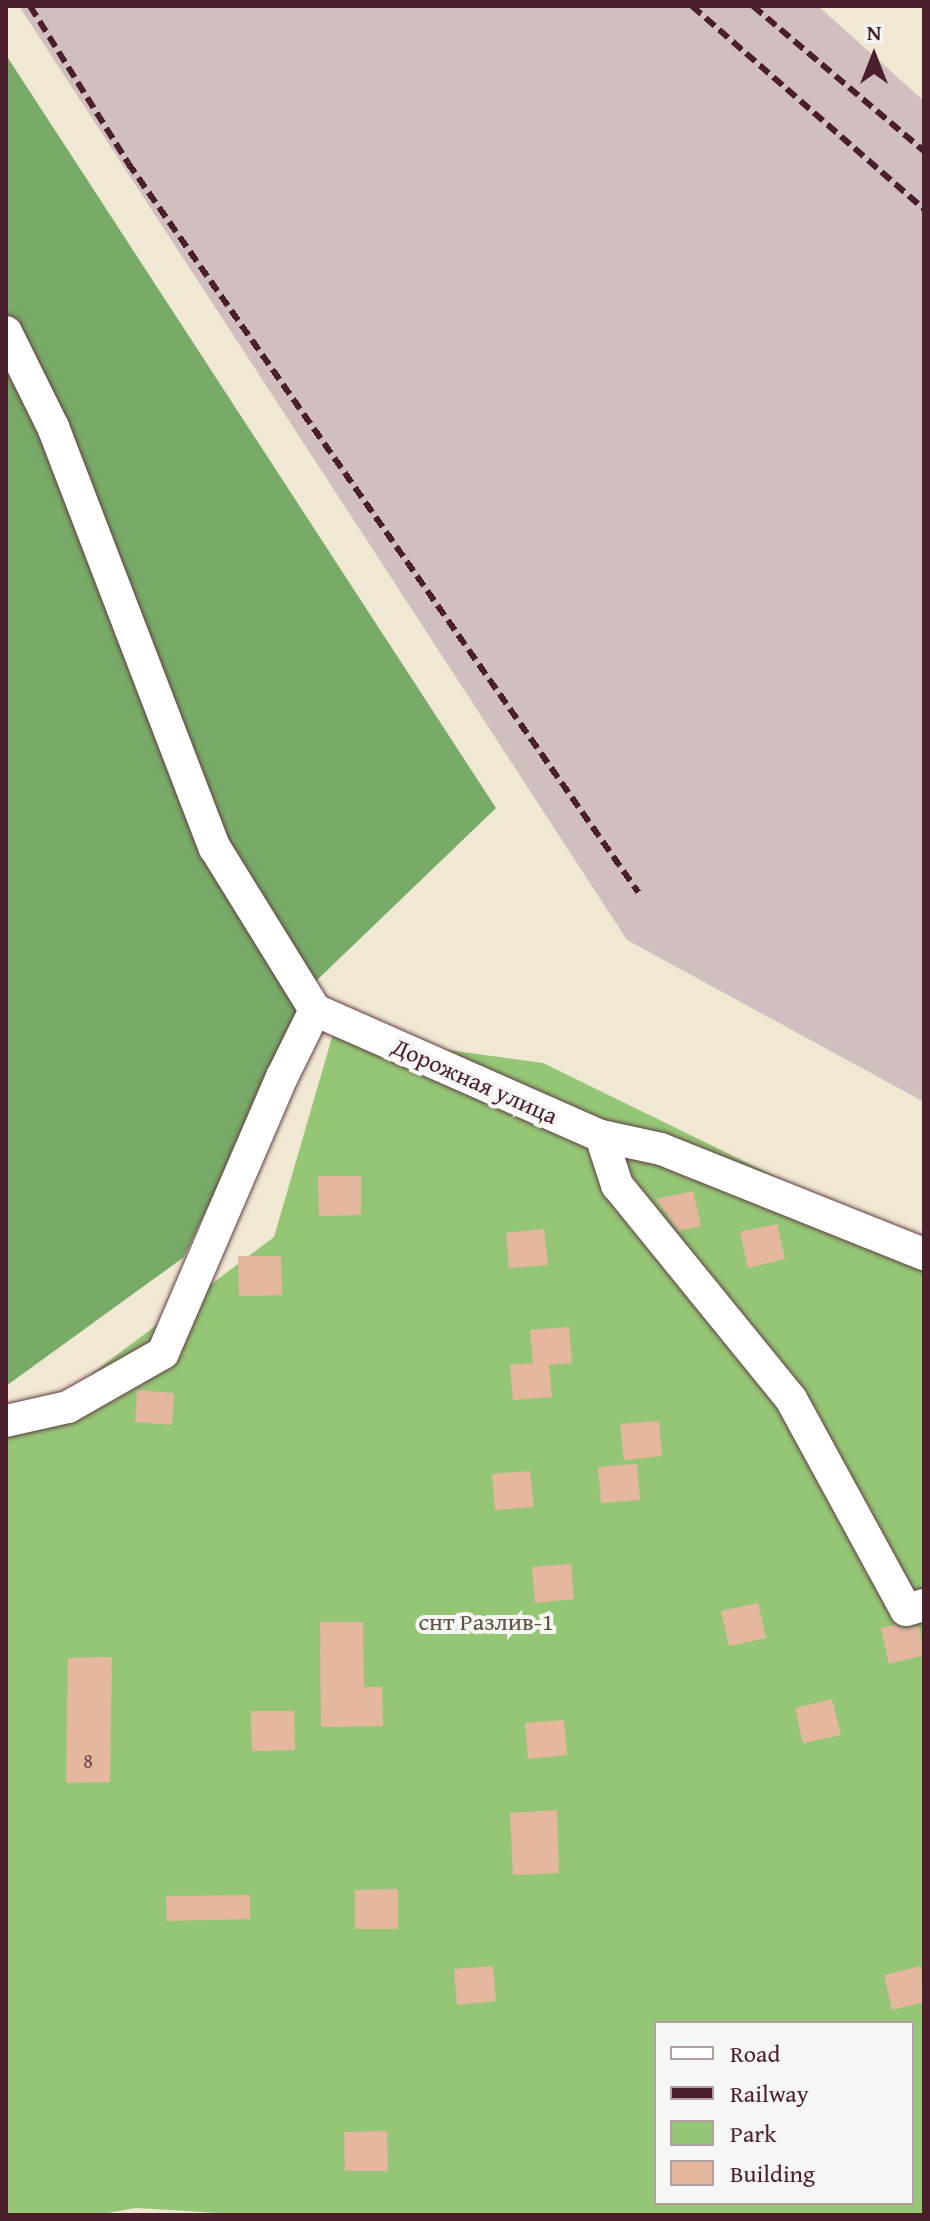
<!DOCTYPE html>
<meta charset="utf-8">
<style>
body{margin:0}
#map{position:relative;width:930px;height:2221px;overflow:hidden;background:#f1e8d3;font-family:"Gentium Book Plus",serif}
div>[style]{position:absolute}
.industrial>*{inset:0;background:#d1bfbf}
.green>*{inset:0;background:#95c676}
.forest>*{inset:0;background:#78ab67}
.building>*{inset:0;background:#e5b79f}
.roads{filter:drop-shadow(0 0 2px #633d44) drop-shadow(0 0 2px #633d44)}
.street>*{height:32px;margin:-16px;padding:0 16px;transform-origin:16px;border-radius:16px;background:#fff}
.rail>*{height:6px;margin-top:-3px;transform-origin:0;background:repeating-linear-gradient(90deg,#4a1f2b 0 12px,transparent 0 18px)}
span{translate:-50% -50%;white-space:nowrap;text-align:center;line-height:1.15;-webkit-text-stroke:8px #f6f6f2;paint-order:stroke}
.number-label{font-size:20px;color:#714548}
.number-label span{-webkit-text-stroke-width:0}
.street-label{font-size:24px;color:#4a1f2b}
.park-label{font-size:24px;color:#605142}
.frame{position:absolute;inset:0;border:8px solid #4a1f2b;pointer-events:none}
.legend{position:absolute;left:654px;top:2021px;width:260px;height:184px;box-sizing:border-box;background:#f6f6f2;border:2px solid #b1a0a2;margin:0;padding:10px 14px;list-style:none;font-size:24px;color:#4a1f2b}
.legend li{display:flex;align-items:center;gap:16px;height:40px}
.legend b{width:40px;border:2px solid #b1a0a2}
.north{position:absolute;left:834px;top:16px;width:80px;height:80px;-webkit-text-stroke:6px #f6f6f2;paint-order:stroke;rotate:0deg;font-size:22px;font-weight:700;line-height:32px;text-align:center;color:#4a1f2b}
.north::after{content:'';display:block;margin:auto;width:28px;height:36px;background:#4a1f2b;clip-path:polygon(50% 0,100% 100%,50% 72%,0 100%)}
</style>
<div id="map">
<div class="industrial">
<i style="clip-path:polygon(19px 6px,818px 6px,924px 101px,924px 1102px,627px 940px)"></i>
</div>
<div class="green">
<i style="clip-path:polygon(evenodd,333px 1034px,543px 1063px,924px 1249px,924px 2215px,252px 2215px,136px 2208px,96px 2215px,6px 2215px,6px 1438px,274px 1237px,333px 1034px,656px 2023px,912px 2023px,912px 2203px,656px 2203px,656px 2023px)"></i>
</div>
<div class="forest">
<i style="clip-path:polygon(6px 55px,496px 808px,315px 982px,184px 1257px,6px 1386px)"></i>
</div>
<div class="building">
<i style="clip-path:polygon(318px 1176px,361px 1176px,361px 1215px,319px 1216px)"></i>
<i style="clip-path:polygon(693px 1191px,701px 1226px,679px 1231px,656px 1199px)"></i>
<i style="clip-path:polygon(777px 1224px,785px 1259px,748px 1268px,740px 1232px)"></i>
<i style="clip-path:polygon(544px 1229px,548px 1265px,509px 1268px,506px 1233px)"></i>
<i style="clip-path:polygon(238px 1256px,281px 1256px,282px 1295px,239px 1296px)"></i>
<i style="clip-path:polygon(569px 1327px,572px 1363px,549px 1365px,552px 1397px,513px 1400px,510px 1365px,533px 1363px,530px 1330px)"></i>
<i style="clip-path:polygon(137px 1390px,174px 1393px,172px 1425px,135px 1422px)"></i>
<i style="clip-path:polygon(659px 1421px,662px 1456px,624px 1460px,620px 1424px)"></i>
<i style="clip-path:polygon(637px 1464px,640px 1500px,601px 1503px,598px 1467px)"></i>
<i style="clip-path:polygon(530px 1471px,534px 1507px,495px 1510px,492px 1474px)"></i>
<i style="clip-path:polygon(571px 1564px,574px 1599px,535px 1603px,532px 1567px)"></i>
<i style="clip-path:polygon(758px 1603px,766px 1638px,729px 1646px,721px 1611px)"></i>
<i style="clip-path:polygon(320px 1622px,363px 1622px,364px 1687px,382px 1687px,383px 1726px,321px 1727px)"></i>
<i style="clip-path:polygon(895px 1625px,903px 1629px,919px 1626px,924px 1655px,889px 1664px,881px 1628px)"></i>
<i style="clip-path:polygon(112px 1657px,110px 1782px,66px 1783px,68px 1658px)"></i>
<i style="clip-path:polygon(832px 1699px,841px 1735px,803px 1743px,795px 1708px)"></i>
<i style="clip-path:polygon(251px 1711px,294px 1711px,295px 1750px,252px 1751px)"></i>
<i style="clip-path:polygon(564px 1720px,567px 1755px,528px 1759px,525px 1723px)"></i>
<i style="clip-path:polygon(557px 1810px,559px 1873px,513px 1875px,510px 1813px)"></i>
<i style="clip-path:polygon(398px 1889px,398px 1929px,355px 1929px,355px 1890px)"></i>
<i style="clip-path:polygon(250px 1895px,250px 1919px,167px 1921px,166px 1896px)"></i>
<i style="clip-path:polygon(493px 1966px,496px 2001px,457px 2005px,454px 1969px)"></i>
<i style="clip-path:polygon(921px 1966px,924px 2002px,892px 2010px,884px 1975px)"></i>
<i style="clip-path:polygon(387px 2131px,388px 2171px,345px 2171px,344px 2132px)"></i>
</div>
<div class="roads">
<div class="street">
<i style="left:6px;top:332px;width:106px;rotate:63.7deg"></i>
<i style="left:53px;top:427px;width:451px;rotate:69deg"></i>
<i style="left:215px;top:848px;width:190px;rotate:58.3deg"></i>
<i style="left:601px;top:1136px;width:61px;rotate:12.2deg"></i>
<i style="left:661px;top:1149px;width:283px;rotate:21.8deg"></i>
<i style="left:6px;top:1421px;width:64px;rotate:-12.7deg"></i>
<i style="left:68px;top:1407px;width:109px;rotate:-29.6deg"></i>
<i style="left:163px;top:1353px;width:301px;rotate:-66.7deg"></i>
<i style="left:282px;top:1077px;width:75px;rotate:-63.8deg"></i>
<i style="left:315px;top:1010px;width:313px;rotate:23.8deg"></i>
<i style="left:601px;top:1136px;width:52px;rotate:71.9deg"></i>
<i style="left:617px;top:1185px;width:276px;rotate:50.9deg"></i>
<i style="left:791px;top:1399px;width:240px;rotate:61.4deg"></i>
<i style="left:906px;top:1610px;width:19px;rotate:-16deg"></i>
</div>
</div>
<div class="rail">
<i style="left:30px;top:6px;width:185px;rotate:58deg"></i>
<i style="left:128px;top:163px;width:890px;rotate:55.02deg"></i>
<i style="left:692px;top:6px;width:308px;rotate:41.2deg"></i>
<i style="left:753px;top:6px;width:224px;rotate:40.3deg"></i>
</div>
<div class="number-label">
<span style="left:88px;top:1760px">8</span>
</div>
<div class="street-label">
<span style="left:475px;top:1081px;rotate:24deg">Дорожная улица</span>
</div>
<div class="park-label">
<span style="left:486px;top:1622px">снт Разлив-1</span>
</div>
<div class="frame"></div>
<ul class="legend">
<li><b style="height:10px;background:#fff"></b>Road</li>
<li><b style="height:10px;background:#4a1f2b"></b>Railway</li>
<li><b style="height:22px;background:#95c676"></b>Park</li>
<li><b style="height:22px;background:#e5b79f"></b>Building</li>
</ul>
<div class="north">N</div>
</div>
